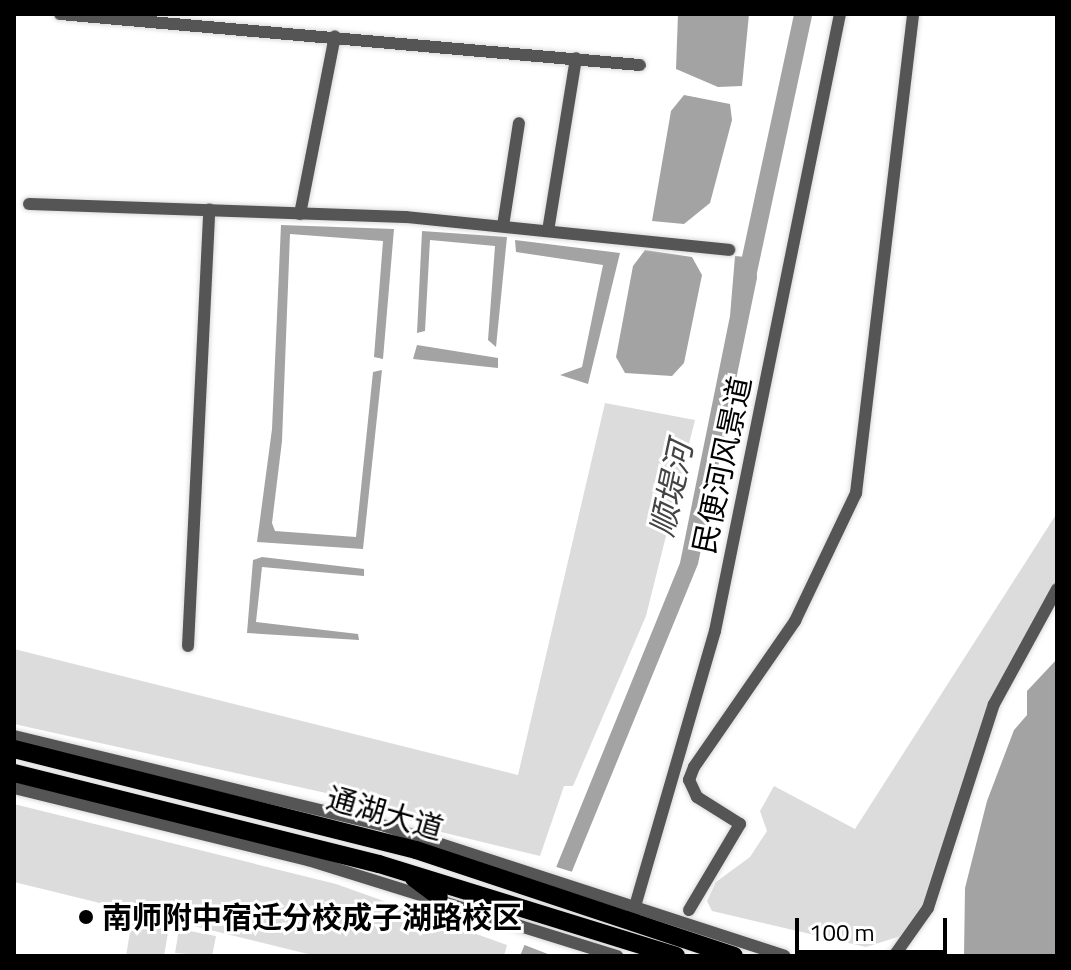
<!DOCTYPE html>
<meta charset="utf-8">
<style>
body{margin:0}
#map{position:relative;width:1071px;height:970px;overflow:hidden;background:#fff;font-family:"Titillium Web","Noto Sans SC",sans-serif}
div>[style]{position:absolute}
.green>*{inset:0;background:#dcdcdc}
.water>*{inset:0;background:#a3a3a3}
.pier>*{inset:0;background:#fff}
.river>*{height:18px;margin:-9px;padding:0 9px;transform-origin:9px;border-radius:9px;background:#a3a3a3}
.roads{filter:drop-shadow(0 0 2px #dbdbdb) drop-shadow(0 0 2px #dbdbdb)}
.street>*{height:12px;margin:-6px;padding:0 6px;transform-origin:6px;border-radius:6px;background:#555}
.primary>*{height:18px;margin:-9px;padding:0 9px;transform-origin:9px;border-radius:9px;background:#000}
.dots>*{width:22px;height:22px;translate:-50% -50%;box-sizing:border-box;border:4px solid #fff;border-radius:50%}
span{translate:-50% -50%;white-space:nowrap;text-align:center;line-height:1.15;-webkit-text-stroke:6px #fff;paint-order:stroke}
.street-label{font-size:30px;color:#000}
.poi-label{font-size:30px;color:#000;font-weight:700}
.left{translate:0 -50%;text-align:left}
.water-label{font-size:32px;color:#444;font-style:italic}
.frame{position:absolute;inset:0;border:16px solid #000;pointer-events:none}
.scale{position:absolute;left:795px;top:918px;width:152px;height:36px;box-sizing:border-box;border:4px solid #000;border-top:0;padding-left:10px;font-size:24px;line-height:28px;white-space:nowrap;color:#000;-webkit-text-stroke:6px #fff;paint-order:stroke}
</style>
<div id="map">
<div class="green">
<i style="clip-path:polygon(605px 403px,695px 420px,646px 616px,573px 786px,564px 786px,540px 856px,437px 831px,362px 801px,14px 724px,14px 649px,518px 775px)"></i>
<i style="clip-path:polygon(1057px 513px,1057px 584px,1011px 663px,922px 910px,907px 934px,866px 947px,712px 911px,707px 901px,716px 882px,750px 857px,767px 831px,760px 811px,774px 786px,855px 829px)"></i>
<i style="clip-path:polygon(14px 804px,336px 884px,507px 945px,504px 956px,316px 956px,14px 882px)"></i>
<i style="clip-path:polygon(132px 920px,169px 927px,164px 956px,126px 956px)"></i>
<i style="clip-path:polygon(179px 929px,216px 936px,212px 956px,175px 953px)"></i>
</div>
<div class="water">
<i style="clip-path:polygon(678px 14px,749px 14px,742px 86px,718px 87px,676px 69px)"></i>
<i style="clip-path:polygon(684px 95px,730px 104px,732px 120px,710px 203px,684px 224px,652px 221px,671px 111px)"></i>
<i style="clip-path:polygon(281px 225px,394px 229px,383px 359px,374px 357px,383px 241px,290px 234px,282px 441px,272px 523px,275px 531px,356px 537px,373px 372px,382px 370px,363px 549px,257px 542px,272px 429px)"></i>
<i style="clip-path:polygon(422px 231px,507px 237px,496px 347px,488px 340px,495px 246px,430px 240px,425px 331px,417px 333px)"></i>
<i style="clip-path:polygon(515px 240px,620px 253px,588px 384px,560px 375px,582px 367px,603px 265px,516px 252px)"></i>
<i style="clip-path:polygon(645px 250px,692px 257px,702px 275px,684px 363px,672px 376px,625px 373px,616px 357px,633px 266px)"></i>
<i style="clip-path:polygon(735px 256px,756px 258px,757px 278px,698px 564px,568px 881px,549px 956px,520px 956px,680px 563px,730px 316px)"></i>
<i style="clip-path:polygon(417px 345px,498px 358px,498px 368px,413px 359px)"></i>
<i style="clip-path:polygon(262px 557px,364px 569px,364px 576px,262px 567px,256px 622px,358px 634px,359px 640px,247px 633px,253px 560px)"></i>
<i style="clip-path:polygon(1057px 659px,1057px 956px,964px 956px,965px 888px,987px 801px,1014px 730px,1027px 715px,1027px 691px)"></i>
</div>
<div class="pier">
<i style="clip-path:polygon(553px 866px,576px 873px,553px 956px,522px 944px)"></i>
</div>
<div class="river">
<i style="left:746px;top:281px;width:273px;rotate:-77.9deg"></i>
</div>
<div class="roads">
<div class="street">
<i style="left:60px;top:14px;width:582px;rotate:5.03deg"></i>
<i style="left:29px;top:204px;width:377px;rotate:2deg"></i>
<i style="left:406px;top:217px;width:325px;rotate:5.8deg"></i>
<i style="left:300px;top:214px;width:181px;rotate:-78.9deg"></i>
<i style="left:503px;top:226px;width:104px;rotate:-81.2deg"></i>
<i style="left:548px;top:231px;width:175px;rotate:-80.8deg"></i>
<i style="left:188px;top:646px;width:437px;rotate:-87.2deg"></i>
<i style="left:14px;top:736px;width:382px;rotate:13.6deg"></i>
<i style="left:385px;top:826px;width:420px;rotate:18deg"></i>
<i style="left:14px;top:788px;width:303px;rotate:13.8deg"></i>
<i style="left:308px;top:860px;width:324px;rotate:17.3deg"></i>
<i style="left:689px;top:910px;width:100px;rotate:-59.3deg"></i>
<i style="left:740px;top:824px;width:51px;rotate:-147.9deg"></i>
<i style="left:697px;top:797px;width:19px;rotate:-115deg"></i>
<i style="left:689px;top:780px;width:14px;rotate:-69deg"></i>
<i style="left:694px;top:767px;width:178px;rotate:-55.3deg"></i>
<i style="left:795px;top:621px;width:142px;rotate:-64.5deg"></i>
<i style="left:856px;top:493px;width:482px;rotate:-83.2deg"></i>
<i style="left:631px;top:920px;width:301px;rotate:-73.8deg"></i>
<i style="left:715px;top:631px;width:630px;rotate:-78.55deg"></i>
<i style="left:894px;top:956px;width:59px;rotate:-54.7deg"></i>
<i style="left:928px;top:908px;width:214px;rotate:-72.1deg"></i>
<i style="left:994px;top:704px;width:131px;rotate:-61.3deg"></i>
</div>
<div class="primary">
<i style="left:14px;top:749px;width:414px;rotate:14.1deg"></i>
<i style="left:416px;top:850px;width:335px;rotate:18.4deg"></i>
<i style="left:14px;top:773px;width:376px;rotate:14deg"></i>
<i style="left:379px;top:864px;width:311px;rotate:17.2deg"></i>
<i style="left:414px;top:878px;width:31px;rotate:37deg"></i>
</div>
</div>
<div class="dots">
<i style="left:86px;top:917px;background:#000"></i>
</div>
<div class="street-label">
<span style="left:722px;top:465px;rotate:-78deg">民便河风景道</span>
<span style="left:385px;top:813px;rotate:16deg">通湖大道</span>
</div>
<div class="poi-label">
<span class="left" style="left:102px;top:917px">南师附中宿迁分校成子湖路校区</span>
</div>
<div class="water-label">
<span style="left:671px;top:489px;rotate:-78deg">顺堤河</span>
</div>
<div class="frame"></div>
<div class="scale">100 m</div>
</div>
